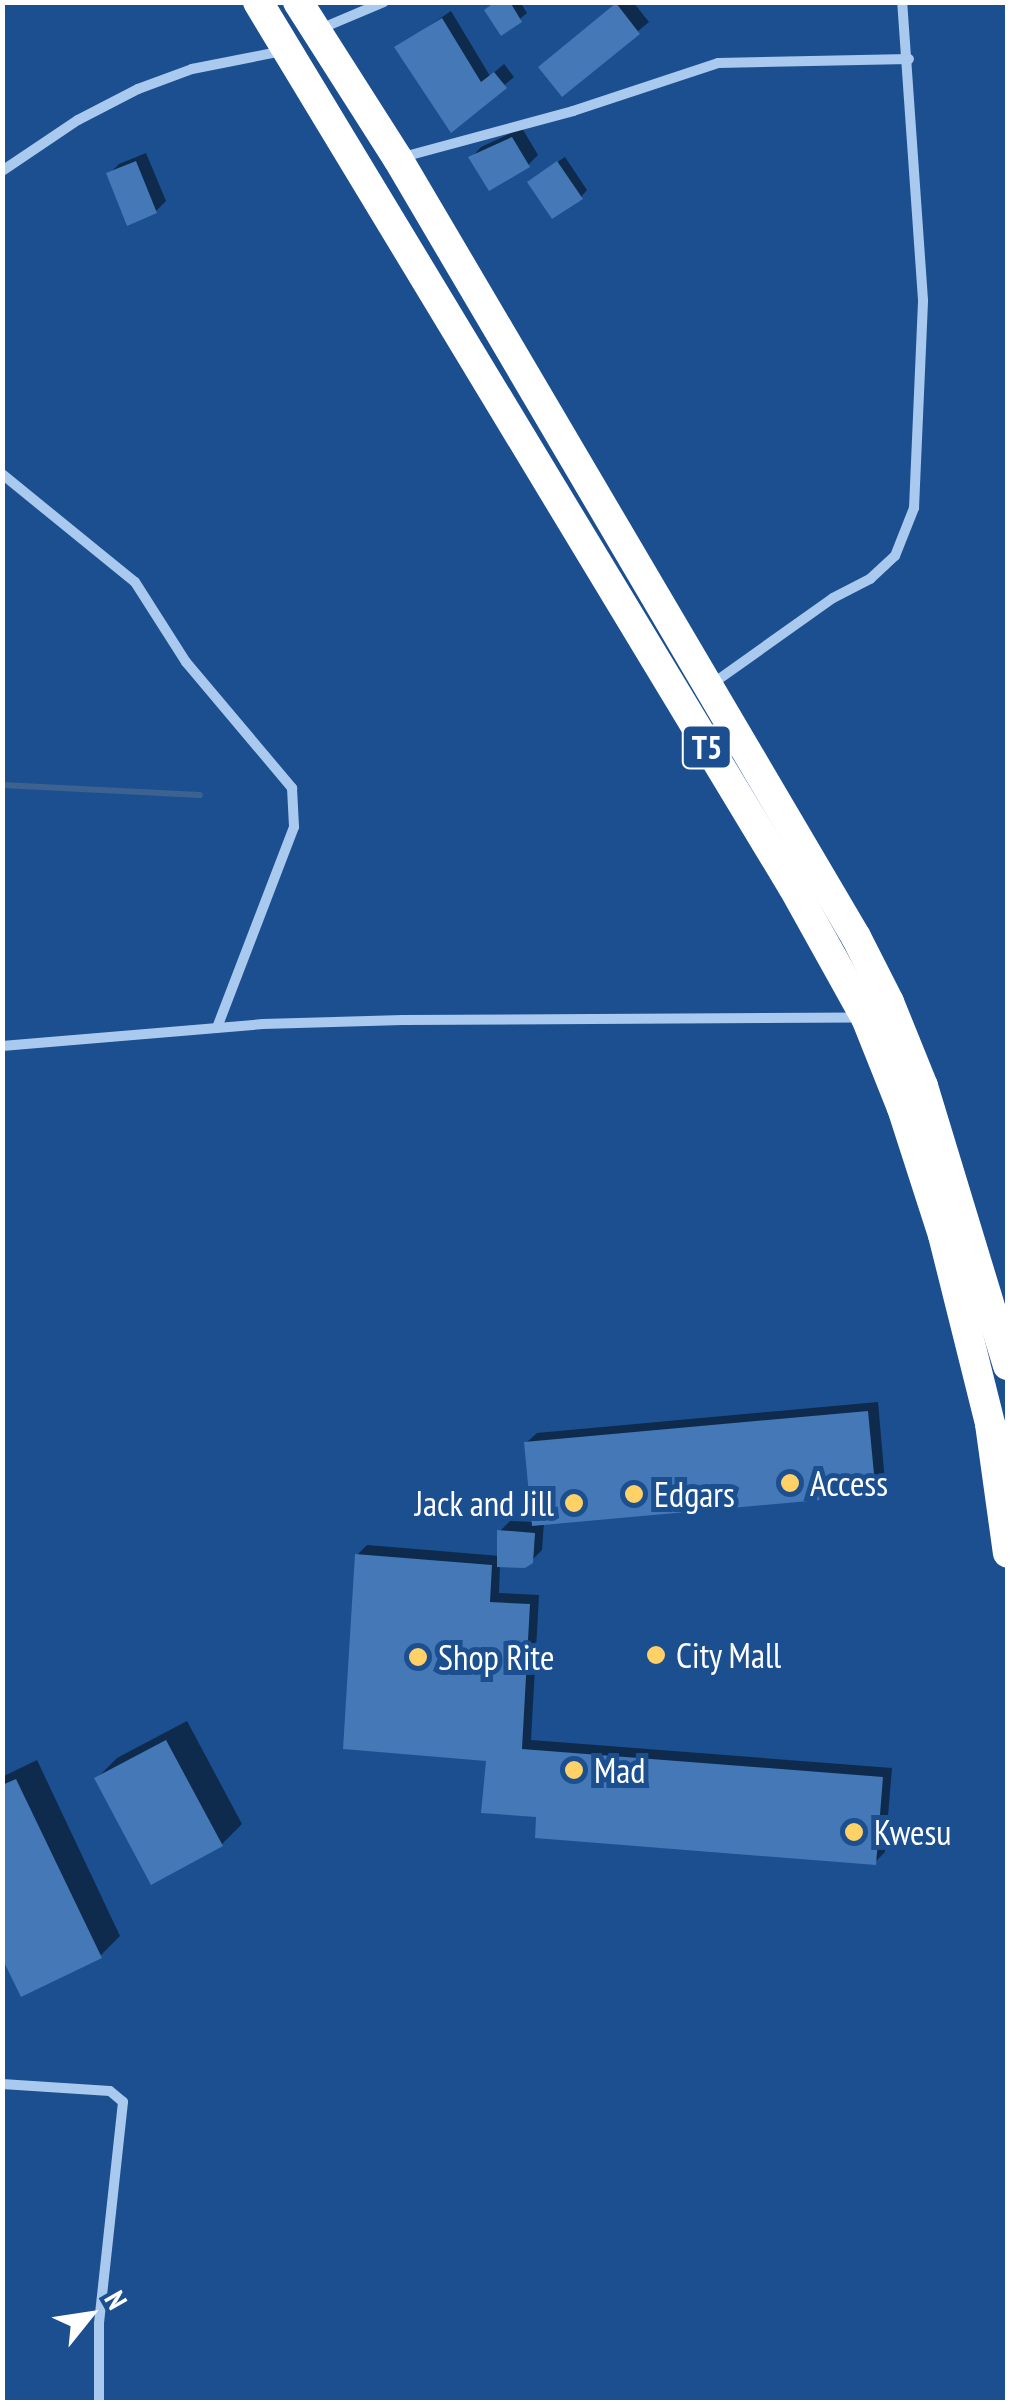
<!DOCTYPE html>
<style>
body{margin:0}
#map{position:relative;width:1010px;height:2405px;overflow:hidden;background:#1b4f8f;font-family:"PT Sans Narrow",sans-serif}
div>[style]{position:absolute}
.shadow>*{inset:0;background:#0007}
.stream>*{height:6px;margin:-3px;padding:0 3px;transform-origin:3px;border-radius:3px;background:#3c6290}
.building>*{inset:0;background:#4478b7}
.street>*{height:10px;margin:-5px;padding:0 5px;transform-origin:5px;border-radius:5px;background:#a9c9ee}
.highway>*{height:30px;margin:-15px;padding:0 15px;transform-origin:15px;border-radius:15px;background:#fff}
.dots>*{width:28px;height:28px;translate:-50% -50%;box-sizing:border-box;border:5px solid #1b4f8f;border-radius:50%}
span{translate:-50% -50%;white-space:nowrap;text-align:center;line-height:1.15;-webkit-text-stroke:10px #1b4f8f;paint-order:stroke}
.shield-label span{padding:2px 8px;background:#1b4f8f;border:2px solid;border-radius:8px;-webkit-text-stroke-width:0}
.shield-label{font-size:32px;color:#fff;font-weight:700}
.poi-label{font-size:35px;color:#fff}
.left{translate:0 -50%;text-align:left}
.right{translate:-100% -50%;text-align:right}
.frame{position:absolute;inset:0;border:5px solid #fff;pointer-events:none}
.north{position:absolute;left:40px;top:2265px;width:100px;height:100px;-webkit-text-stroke:8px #1b4f8f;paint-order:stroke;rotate:60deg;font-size:28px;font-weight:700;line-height:40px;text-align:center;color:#fff}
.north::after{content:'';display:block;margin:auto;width:35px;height:45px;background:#fff;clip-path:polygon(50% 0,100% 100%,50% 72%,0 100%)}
</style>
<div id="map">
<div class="shadow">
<i style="clip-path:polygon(496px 2px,520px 2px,527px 13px,502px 33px)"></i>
<i style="clip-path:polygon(618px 2px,633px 2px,649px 22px,562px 94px,551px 57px)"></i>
<i style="clip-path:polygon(451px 11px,490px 76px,504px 64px,514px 77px,452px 129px,398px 47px)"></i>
<i style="clip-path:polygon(522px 128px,538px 155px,528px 165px,472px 157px,481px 147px)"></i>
<i style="clip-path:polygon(146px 153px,166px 201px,156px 211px,109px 174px,119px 164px)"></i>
<i style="clip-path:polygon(565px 157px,587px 190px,581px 197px,536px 176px)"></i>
<i style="clip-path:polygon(878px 1402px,885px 1482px,875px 1493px,544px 1522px,542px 1550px,531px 1561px,500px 1565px,499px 1593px,539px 1595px,531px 1740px,892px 1768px,885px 1852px,875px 1862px,539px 1815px,489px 1759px,357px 1555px,367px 1545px,500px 1556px,500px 1531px,510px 1521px,534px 1522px,526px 1443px,537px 1433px)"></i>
<i style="clip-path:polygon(187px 1721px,242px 1824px,222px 1844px,97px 1778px,117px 1758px)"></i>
<i style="clip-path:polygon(37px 1760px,120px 1936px,100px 1956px,2px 1952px,2px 1777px)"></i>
</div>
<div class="stream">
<i style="left:2px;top:785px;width:198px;rotate:2.9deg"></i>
</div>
<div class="building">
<i style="clip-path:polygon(495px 2px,510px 2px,522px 22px,501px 36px,484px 10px)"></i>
<i style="clip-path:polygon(616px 3px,640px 34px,562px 97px,538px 67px)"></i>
<i style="clip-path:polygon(442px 18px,481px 82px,494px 72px,507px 88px,451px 133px,394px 47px)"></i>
<i style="clip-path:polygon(512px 137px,530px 167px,489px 191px,468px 157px)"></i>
<i style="clip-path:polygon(136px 161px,157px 213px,127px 226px,106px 173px)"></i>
<i style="clip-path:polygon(557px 161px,583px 199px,552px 219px,527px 182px)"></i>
<i style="clip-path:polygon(868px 1411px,876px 1495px,532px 1526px,524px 1442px)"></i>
<i style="clip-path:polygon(497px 1530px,535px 1533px,533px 1563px,525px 1568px,497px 1567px)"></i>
<i style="clip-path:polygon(355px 1554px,492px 1565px,490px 1602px,530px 1604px,522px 1749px,883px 1777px,876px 1865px,535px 1838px,536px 1817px,481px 1813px,486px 1761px,343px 1749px)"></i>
<i style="clip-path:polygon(166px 1740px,223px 1846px,151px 1885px,94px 1778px)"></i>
<i style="clip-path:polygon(16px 1779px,102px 1958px,21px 1997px,2px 1958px,2px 1785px)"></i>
</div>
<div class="street">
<i style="left:320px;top:29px;width:69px;rotate:-22.9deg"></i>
<i style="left:403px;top:157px;width:176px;rotate:-15.1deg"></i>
<i style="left:573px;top:111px;width:153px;rotate:-18.3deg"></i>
<i style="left:718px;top:63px;width:191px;rotate:-1.2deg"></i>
<i style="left:2px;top:171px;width:92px;rotate:-33.9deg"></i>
<i style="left:78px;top:120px;width:68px;rotate:-27.3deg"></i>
<i style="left:138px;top:89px;width:58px;rotate:-20.3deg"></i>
<i style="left:192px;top:69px;width:93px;rotate:-11.2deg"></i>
<i style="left:2px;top:474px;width:171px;rotate:39.1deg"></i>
<i style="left:135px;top:582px;width:95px;rotate:57.5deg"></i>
<i style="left:186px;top:662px;width:165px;rotate:49.9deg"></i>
<i style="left:292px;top:788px;width:39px;rotate:87deg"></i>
<i style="left:294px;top:827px;width:215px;rotate:111deg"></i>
<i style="left:712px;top:684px;width:148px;rotate:-35.4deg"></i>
<i style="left:833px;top:598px;width:42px;rotate:-27.2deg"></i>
<i style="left:870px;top:579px;width:34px;rotate:-43deg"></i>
<i style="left:895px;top:556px;width:52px;rotate:-68.4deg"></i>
<i style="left:914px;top:508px;width:208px;rotate:-87.5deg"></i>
<i style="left:923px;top:300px;width:299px;rotate:-94deg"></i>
<i style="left:2px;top:1046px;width:262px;rotate:-4.8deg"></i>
<i style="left:263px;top:1024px;width:140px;rotate:-1.6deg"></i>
<i style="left:403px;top:1020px;width:458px;rotate:-0.3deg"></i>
<i style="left:2px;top:2084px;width:108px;rotate:3.7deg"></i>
<i style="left:110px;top:2091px;width:17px;rotate:40deg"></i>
<i style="left:123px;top:2102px;width:223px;rotate:96.2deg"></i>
<i style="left:99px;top:2324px;width:78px;rotate:90deg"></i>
</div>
<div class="highway">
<i style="left:258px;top:2px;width:1034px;rotate:58.85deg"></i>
<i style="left:793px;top:887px;width:150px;rotate:60.9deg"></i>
<i style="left:866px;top:1018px;width:97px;rotate:68.2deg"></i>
<i style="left:902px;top:1108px;width:133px;rotate:72.1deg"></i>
<i style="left:943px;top:1235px;width:195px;rotate:76deg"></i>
<i style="left:990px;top:1424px;width:130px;rotate:82.1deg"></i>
<i style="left:298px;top:2px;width:186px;rotate:57.5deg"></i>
<i style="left:398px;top:159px;width:903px;rotate:59.52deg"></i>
<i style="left:856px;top:937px;width:73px;rotate:63.1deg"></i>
<i style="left:889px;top:1002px;width:91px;rotate:68deg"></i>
<i style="left:923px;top:1086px;width:292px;rotate:73.1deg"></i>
</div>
<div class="dots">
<i style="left:790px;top:1483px;background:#ffd166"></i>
<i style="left:634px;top:1494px;background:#ffd166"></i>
<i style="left:574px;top:1503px;background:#ffd166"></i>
<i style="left:656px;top:1655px;background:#ffd166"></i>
<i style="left:418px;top:1657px;background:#ffd166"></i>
<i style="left:574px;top:1770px;background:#ffd166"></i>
<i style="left:854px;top:1832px;background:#ffd166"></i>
</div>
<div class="shield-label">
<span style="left:707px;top:747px">T5</span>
</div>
<div class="poi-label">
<span class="left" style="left:810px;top:1483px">Access</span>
<span class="left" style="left:654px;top:1494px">Edgars</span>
<span class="right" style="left:554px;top:1503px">Jack and Jill</span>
<span class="left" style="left:676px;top:1655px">City Mall</span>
<span class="left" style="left:438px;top:1657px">Shop Rite</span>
<span class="left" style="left:594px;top:1770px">Mad</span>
<span class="left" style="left:874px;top:1832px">Kwesu</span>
</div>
<div class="frame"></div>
<div class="north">N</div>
</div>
